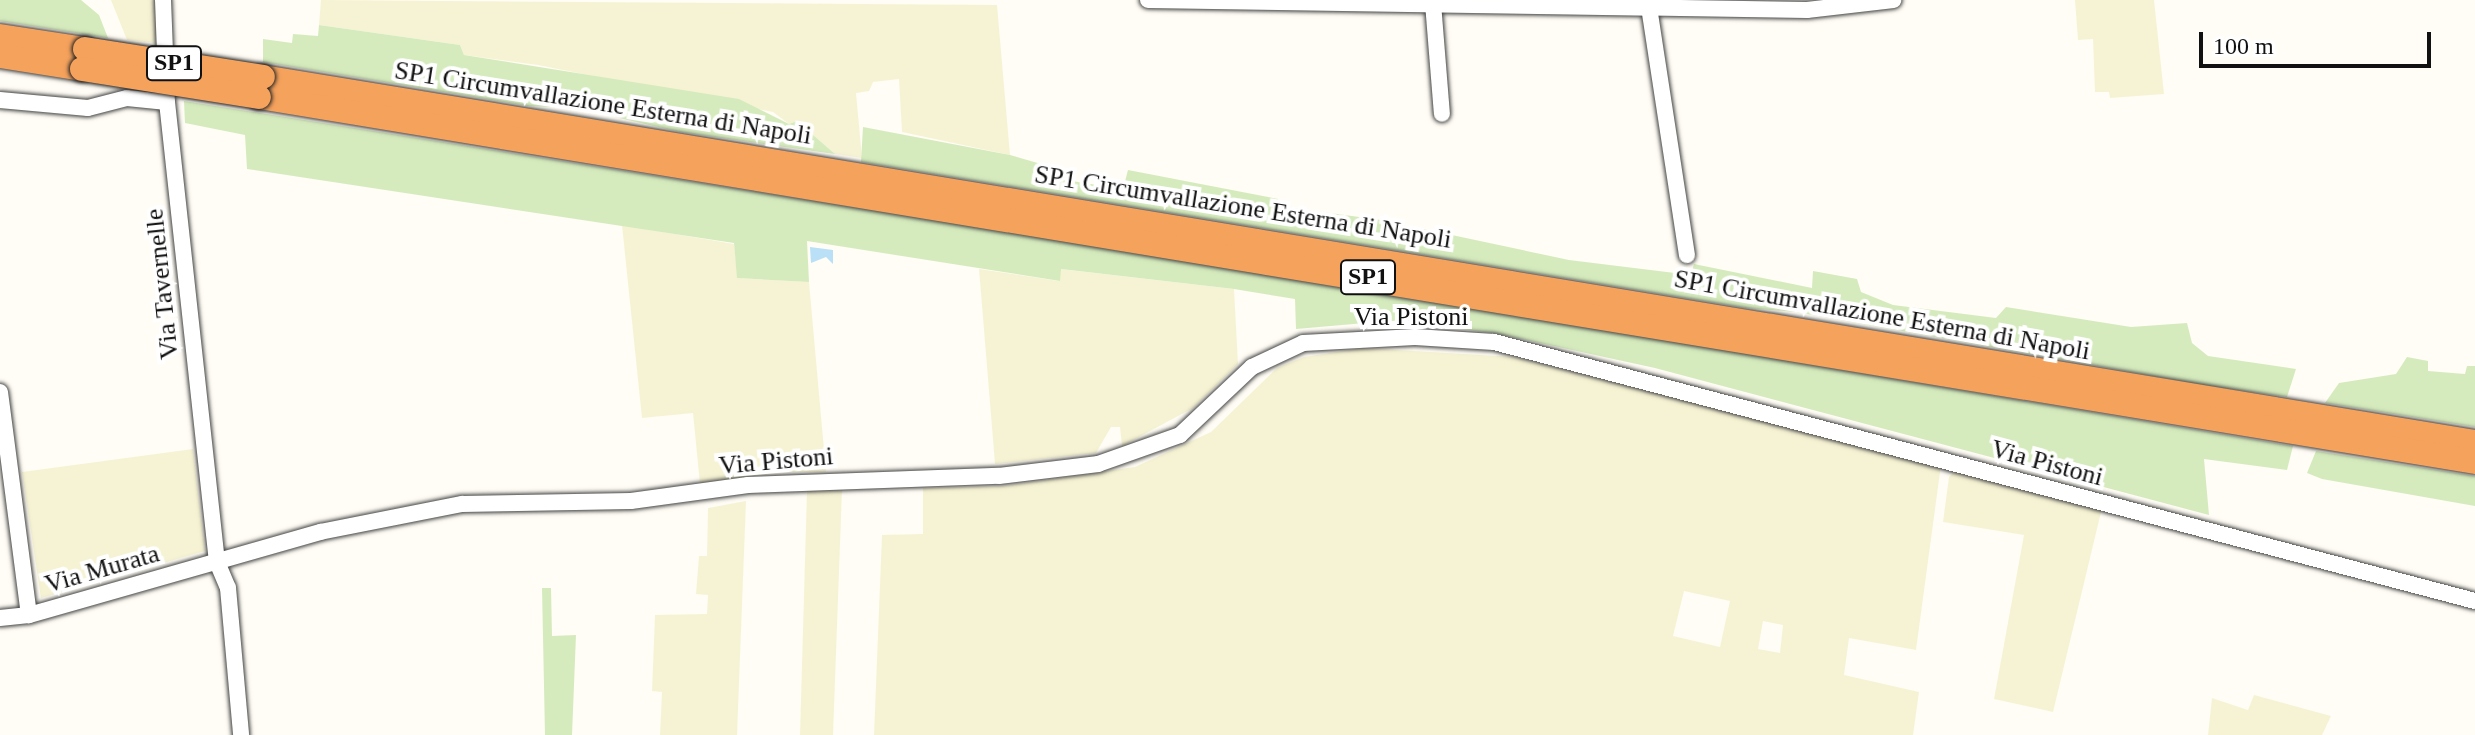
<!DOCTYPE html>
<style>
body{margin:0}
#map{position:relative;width:2475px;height:735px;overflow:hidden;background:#fffdf5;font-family:"Times New Roman",serif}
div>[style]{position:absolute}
.farmland>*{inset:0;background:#f6f3d4}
.green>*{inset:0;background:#d5ebbd}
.water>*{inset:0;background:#b9e0f7}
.roads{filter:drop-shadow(0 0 2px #444) drop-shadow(0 0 2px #444)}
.minor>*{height:16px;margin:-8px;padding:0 8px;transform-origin:8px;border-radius:8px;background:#fff}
.highway>*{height:24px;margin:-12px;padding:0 12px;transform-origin:12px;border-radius:12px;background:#f5a25d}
.bridges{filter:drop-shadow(0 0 2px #222) drop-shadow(0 0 2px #222)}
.highway-bridge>*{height:24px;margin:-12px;padding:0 12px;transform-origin:12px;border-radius:12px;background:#f5a25d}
span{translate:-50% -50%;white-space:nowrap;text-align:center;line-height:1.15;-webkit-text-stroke:8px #fff;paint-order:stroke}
.shield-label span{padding:2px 6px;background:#fff;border:2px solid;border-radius:6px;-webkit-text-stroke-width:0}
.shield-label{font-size:24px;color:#111;font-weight:700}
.street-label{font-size:26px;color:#111}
.scale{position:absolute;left:2199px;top:32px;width:232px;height:36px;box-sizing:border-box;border:4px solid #111;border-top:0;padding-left:10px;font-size:24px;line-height:28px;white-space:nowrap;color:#111;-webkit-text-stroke:6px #fff;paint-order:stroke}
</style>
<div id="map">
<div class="farmland">
<i style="clip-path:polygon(111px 0,156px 0,158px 43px,127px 40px)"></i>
<i style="clip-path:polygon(321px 0,997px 5px,1010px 155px,902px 132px,899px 79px,873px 82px,869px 91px,856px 93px,862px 158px,835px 154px,797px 121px,789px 124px,773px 112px,538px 65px,464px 55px,460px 45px,319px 25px)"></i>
<i style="clip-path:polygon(2075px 0,2154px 0,2164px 94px,2110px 98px,2109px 92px,2095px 92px,2093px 39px,2078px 40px)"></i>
<i style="clip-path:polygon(622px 225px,734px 244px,738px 278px,809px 282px,826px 472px,785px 472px,700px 484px,693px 413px,642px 418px)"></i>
<i style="clip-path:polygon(979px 269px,1059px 281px,1060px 269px,1234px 289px,1238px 364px,1193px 408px,1122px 446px,1120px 427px,1111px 427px,1096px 453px,995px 464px)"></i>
<i style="clip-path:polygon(evenodd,1363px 348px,1514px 357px,1941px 465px,1916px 650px,1849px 638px,1844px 675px,1919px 692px,1913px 735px,874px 735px,882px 535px,923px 534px,923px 488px,1003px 486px,1135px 467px,1211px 432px,1277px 368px,1304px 357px,1363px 348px,1684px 591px,1730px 601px,1720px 647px,1673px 636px,1684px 591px,1363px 348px,1763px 621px,1783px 625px,1780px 653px,1758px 649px,1763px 621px)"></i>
<i style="clip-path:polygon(193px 449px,205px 551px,41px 598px,22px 472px)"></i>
<i style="clip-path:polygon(1956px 470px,2102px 508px,2053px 712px,1994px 699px,2024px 535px,1943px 522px,1949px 477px)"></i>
<i style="clip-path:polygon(842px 490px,833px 735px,800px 735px,807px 491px)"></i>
<i style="clip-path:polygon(746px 501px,737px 735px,660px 735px,662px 692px,652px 691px,655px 615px,707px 614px,708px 595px,696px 594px,699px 556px,707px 556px,708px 508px)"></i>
<i style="clip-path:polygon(2254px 695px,2331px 716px,2322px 735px,2208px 735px,2212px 698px,2248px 710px)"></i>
</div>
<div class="green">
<i style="clip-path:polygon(0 0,81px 0,99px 15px,108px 38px,0 21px)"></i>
<i style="clip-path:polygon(319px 25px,460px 45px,464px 55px,739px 99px,789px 124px,797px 121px,835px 154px,680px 132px,576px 108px,528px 106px,263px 62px,263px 39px,292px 43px,293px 34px,318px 36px)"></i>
<i style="clip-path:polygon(184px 101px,1230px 267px,2293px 446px,2287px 470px,2204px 459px,2209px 515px,1655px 368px,1494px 333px,1388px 321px,1296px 329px,1295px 299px,1234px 289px,1061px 269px,1060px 281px,807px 241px,809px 282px,737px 278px,734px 243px,247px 169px,245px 135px,185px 123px)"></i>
<i style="clip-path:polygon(863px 127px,1010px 155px,1041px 164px,1046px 177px,1123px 189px,1128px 170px,1278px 199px,1279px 206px,1381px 220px,1569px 260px,1691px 275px,1694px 264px,1812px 288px,1813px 271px,1857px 279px,1861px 292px,1893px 305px,1996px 318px,2006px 307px,2131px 327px,2187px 323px,2192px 343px,2208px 356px,2296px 369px,2287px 397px,2203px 385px,1796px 312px,1746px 308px,861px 162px)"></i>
<i style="clip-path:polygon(2407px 357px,2428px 361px,2428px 371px,2465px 374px,2467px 366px,2475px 366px,2475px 427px,2325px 403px,2339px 383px,2396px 374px)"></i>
<i style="clip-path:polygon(2316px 451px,2475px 476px,2475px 506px,2322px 479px,2307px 473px)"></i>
<i style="clip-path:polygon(551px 588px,552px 636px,576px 635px,572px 735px,545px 735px,542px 588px)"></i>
</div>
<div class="water">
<i style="clip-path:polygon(810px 247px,833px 250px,833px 264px,826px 257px,811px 263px)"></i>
</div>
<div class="roads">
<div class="minor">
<i style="left:163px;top:0;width:102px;rotate:87.8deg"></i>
<i style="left:167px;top:102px;width:463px;rotate:83.8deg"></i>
<i style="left:217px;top:562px;width:28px;rotate:67deg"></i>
<i style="left:228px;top:588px;width:148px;rotate:84.9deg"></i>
<i style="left:1148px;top:0;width:659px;rotate:0.87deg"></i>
<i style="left:1807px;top:10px;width:87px;rotate:-6.6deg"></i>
<i style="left:1433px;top:3px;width:111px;rotate:85.4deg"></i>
<i style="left:1649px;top:7px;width:251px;rotate:81.3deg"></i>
<i style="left:0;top:100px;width:88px;rotate:5.2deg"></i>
<i style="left:88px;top:108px;width:40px;rotate:-14.4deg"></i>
<i style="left:127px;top:98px;width:40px;rotate:5.7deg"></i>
<i style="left:0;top:392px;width:225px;rotate:82.6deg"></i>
<i style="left:0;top:618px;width:29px;rotate:-6deg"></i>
<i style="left:29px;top:615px;width:303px;rotate:-15.9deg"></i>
<i style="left:320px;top:532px;width:145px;rotate:-11.2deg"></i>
<i style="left:462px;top:504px;width:169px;rotate:-1deg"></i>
<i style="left:631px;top:501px;width:118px;rotate:-7.8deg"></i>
<i style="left:748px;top:485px;width:251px;rotate:-2.1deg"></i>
<i style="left:999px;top:476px;width:100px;rotate:-6.9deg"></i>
<i style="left:1098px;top:464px;width:87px;rotate:-19.5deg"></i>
<i style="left:1180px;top:435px;width:99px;rotate:-43.4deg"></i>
<i style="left:1252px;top:367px;width:56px;rotate:-25.2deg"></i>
<i style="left:1303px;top:343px;width:112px;rotate:-3.1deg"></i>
<i style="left:1415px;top:337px;width:79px;rotate:3.6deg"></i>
<i style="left:1494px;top:342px;width:1015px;rotate:14.79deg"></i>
</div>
<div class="highway">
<i style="left:0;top:36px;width:86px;rotate:8.7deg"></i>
<i style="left:0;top:56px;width:83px;rotate:9deg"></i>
<i style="left:263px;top:77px;width:2242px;rotate:9.37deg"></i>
<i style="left:259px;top:97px;width:2246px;rotate:9.35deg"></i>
</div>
</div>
<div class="bridges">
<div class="highway-bridge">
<i style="left:85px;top:49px;width:180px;rotate:8.9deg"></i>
<i style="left:82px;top:69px;width:179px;rotate:9deg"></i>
</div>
</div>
<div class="shield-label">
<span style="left:174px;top:63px">SP1</span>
<span style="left:1368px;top:277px">SP1</span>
</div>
<div class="street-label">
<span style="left:603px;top:103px;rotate:9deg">SP1 Circumvallazione Esterna di Napoli</span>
<span style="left:1243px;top:207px;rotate:9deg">SP1 Circumvallazione Esterna di Napoli</span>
<span style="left:162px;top:284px;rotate:-96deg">Via Tavernelle</span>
<span style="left:1882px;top:315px;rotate:10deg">SP1 Circumvallazione Esterna di Napoli</span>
<span style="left:1411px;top:317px">Via Pistoni</span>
<span style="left:776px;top:461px;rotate:-5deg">Via Pistoni</span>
<span style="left:2047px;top:463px;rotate:15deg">Via Pistoni</span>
<span style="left:102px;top:569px;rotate:-16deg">Via Murata</span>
</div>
<div class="scale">100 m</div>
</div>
